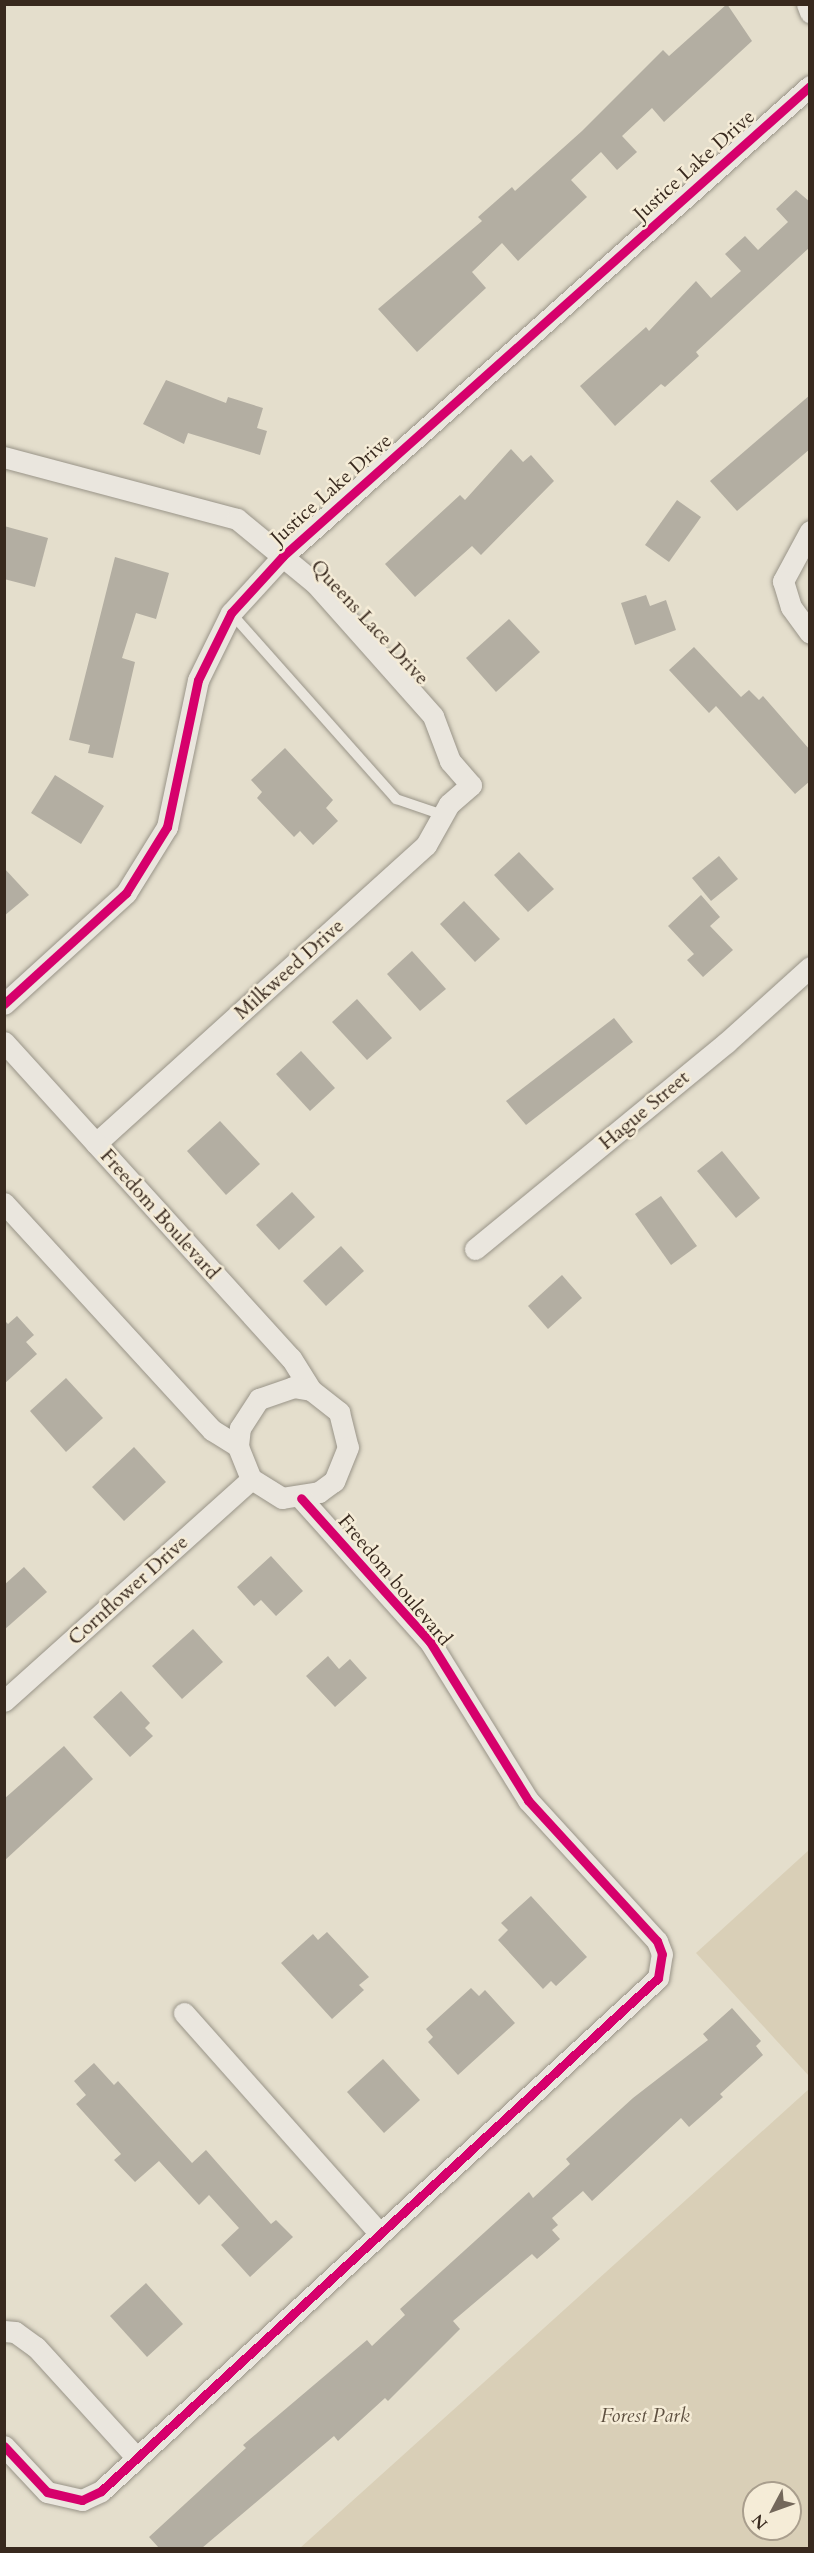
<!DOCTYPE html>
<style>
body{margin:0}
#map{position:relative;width:814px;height:2553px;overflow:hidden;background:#e4decc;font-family:Cardo,serif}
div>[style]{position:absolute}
.green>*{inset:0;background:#d9cfb7}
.building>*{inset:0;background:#b3aea2}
.roads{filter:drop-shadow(0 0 2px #999488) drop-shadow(0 0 2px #999488)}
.lane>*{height:10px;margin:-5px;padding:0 5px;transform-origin:5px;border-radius:5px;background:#eae6de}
.street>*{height:21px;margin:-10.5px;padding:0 10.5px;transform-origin:10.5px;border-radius:10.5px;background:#eae6de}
.cycleway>*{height:9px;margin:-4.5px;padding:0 4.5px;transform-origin:4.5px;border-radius:4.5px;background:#d6006c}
span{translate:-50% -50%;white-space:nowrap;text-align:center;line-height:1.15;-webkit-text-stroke:5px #f5ecd7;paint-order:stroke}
.street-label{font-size:20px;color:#38291e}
.park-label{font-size:20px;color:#5e5040;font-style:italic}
.frame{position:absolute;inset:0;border:6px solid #38291e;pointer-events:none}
.north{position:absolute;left:742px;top:2481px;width:60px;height:60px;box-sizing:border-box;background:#f5ecd7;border:2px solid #a99e8d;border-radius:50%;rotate:229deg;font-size:16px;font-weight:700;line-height:24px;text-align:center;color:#38291e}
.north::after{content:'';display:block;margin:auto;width:21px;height:27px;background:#74685b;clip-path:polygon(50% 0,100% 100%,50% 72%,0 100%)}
</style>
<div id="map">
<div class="green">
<i style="clip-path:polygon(809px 1850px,809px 2076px,696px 1953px)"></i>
<i style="clip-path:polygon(evenodd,809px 2089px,809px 2548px,300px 2548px,809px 2089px,754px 2493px,790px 2493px,790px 2529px,754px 2529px,754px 2493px)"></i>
</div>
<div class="building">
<i style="clip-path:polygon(727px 4px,752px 41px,664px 122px,652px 108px,622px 136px,637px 152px,617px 170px,601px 152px,571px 180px,587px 197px,518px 261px,502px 243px,472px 272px,486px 288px,417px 352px,378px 309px,482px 221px,478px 217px,512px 187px,515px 191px,582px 131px,663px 50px,669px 56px)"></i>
<i style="clip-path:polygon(796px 190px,810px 202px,810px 247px,696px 352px,699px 356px,665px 387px,661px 384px,615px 426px,580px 386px,646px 327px,649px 331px,696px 281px,711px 298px,741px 271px,725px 254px,745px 236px,758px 250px,788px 222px,776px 209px)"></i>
<i style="clip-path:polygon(166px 380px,226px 403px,228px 397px,263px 408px,257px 428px,267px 431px,260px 455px,188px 433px,184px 444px,143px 424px)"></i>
<i style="clip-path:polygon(810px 395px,810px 449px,737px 511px,710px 481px)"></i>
<i style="clip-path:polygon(511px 449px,523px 462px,531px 455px,554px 481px,481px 555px,472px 546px,415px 597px,385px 564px,460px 495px,465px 500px)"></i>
<i style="clip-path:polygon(677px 500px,701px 517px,669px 562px,645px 545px)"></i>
<i style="clip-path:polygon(4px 526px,48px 538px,35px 587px,4px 579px)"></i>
<i style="clip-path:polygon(115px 557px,169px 573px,156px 619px,136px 613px,122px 658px,135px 662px,113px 758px,88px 753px,90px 745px,69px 740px)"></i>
<i style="clip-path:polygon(646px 595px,650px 606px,666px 600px,676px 630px,635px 645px,621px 603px)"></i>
<i style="clip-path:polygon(509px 619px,540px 652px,496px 692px,466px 658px)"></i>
<i style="clip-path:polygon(694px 647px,741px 697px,749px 690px,759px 700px,763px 696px,810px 750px,810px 781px,795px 794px,716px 706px,709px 713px,669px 670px)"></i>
<i style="clip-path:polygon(285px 748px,333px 800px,326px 808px,338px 821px,313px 845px,300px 831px,294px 837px,257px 798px,262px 792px,251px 780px)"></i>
<i style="clip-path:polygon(55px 775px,104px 806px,81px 844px,31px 813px)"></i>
<i style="clip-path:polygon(519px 852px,554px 889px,528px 912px,494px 875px)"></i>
<i style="clip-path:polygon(719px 856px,738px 879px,711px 901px,692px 878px)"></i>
<i style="clip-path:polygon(4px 868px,29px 895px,4px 916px)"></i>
<i style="clip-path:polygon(701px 895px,720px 917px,710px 926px,733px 950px,703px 977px,687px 960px,694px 954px,668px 926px)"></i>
<i style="clip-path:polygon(464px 901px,500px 939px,475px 962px,440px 924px)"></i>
<i style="clip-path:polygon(412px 951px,446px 989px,420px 1011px,387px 974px)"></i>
<i style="clip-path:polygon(357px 999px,392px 1038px,367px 1060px,332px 1022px)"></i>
<i style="clip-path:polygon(614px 1018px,633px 1042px,526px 1125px,506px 1101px)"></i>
<i style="clip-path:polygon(301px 1051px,335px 1088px,310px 1111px,276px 1074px)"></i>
<i style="clip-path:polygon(220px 1121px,260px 1164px,226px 1195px,187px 1151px)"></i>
<i style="clip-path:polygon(722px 1151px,760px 1198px,736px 1218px,697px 1171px)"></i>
<i style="clip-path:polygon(292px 1192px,315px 1217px,279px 1250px,256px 1225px)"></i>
<i style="clip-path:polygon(661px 1196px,697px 1246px,671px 1265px,635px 1214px)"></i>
<i style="clip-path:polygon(341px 1246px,364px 1271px,326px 1306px,303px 1281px)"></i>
<i style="clip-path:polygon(562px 1275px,582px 1298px,548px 1329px,528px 1306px)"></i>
<i style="clip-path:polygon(17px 1316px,34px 1335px,26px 1342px,37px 1354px,4px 1384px,4px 1320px,8px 1324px)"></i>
<i style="clip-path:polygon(66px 1378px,103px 1418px,66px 1452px,30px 1411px)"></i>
<i style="clip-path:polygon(134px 1447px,166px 1482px,124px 1521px,92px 1487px)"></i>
<i style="clip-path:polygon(271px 1556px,303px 1591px,276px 1616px,261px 1600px,254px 1606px,237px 1587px)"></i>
<i style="clip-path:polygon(24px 1567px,47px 1592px,4px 1630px,4px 1585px)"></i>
<i style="clip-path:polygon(193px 1629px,223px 1662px,182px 1699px,152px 1666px)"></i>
<i style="clip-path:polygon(328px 1656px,339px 1669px,350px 1659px,367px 1678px,335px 1707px,306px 1676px)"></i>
<i style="clip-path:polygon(121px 1691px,150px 1723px,145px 1728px,153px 1736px,130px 1757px,93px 1717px)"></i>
<i style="clip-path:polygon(64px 1746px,93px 1779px,4px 1861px,4px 1799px)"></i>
<i style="clip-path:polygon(531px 1896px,587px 1957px,556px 1986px,551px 1981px,543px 1989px,498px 1940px,508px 1930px,501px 1923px)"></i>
<i style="clip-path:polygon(327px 1932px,369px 1977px,359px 1985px,364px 1990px,332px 2019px,281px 1963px,313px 1934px,318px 1940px)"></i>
<i style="clip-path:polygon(471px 1988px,479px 1996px,485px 1990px,515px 2023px,458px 2075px,428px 2042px,433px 2037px,426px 2029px)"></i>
<i style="clip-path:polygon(732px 2008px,761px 2041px,756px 2046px,763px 2055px,720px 2094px,723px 2097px,689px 2127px,681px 2118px,592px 2201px,583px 2191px,552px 2218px,558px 2225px,552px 2230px,560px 2239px,537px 2259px,532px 2254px,453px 2321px,460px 2329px,388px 2401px,385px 2398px,338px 2441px,334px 2436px,202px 2548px,159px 2548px,149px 2537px,246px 2448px,243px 2445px,367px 2340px,372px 2346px,405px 2315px,400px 2309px,529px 2192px,533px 2198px,570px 2164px,566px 2159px,633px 2098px,708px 2040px,703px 2034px)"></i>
<i style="clip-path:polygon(383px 2059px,420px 2100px,384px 2133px,347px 2092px)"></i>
<i style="clip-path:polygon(94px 2063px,114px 2085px,118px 2081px,192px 2163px,206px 2150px,271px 2224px,276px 2220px,293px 2237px,250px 2277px,221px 2245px,239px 2228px,209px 2195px,199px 2205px,159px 2161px,135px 2182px,114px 2160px,121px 2154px,76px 2104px,86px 2095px,74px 2081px)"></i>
<i style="clip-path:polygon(146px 2283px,183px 2324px,147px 2357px,110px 2316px)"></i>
</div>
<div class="roads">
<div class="lane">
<i style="left:231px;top:613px;width:249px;rotate:48.4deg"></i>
<i style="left:396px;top:799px;width:50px;rotate:18.8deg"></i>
</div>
<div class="street">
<i style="left:807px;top:4px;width:9px;rotate:69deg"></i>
<i style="left:4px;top:457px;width:241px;rotate:14.9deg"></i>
<i style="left:237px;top:519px;width:101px;rotate:39.4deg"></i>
<i style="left:315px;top:583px;width:178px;rotate:48.4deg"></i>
<i style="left:433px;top:716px;width:48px;rotate:69.3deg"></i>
<i style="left:450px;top:761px;width:32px;rotate:49deg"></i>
<i style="left:471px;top:785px;width:29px;rotate:139deg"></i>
<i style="left:449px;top:804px;width:47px;rotate:119.3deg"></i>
<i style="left:426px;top:845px;width:445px;rotate:137.9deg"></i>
<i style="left:810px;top:531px;width:57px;rotate:118.4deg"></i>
<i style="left:783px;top:581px;width:27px;rotate:73deg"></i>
<i style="left:791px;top:607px;width:32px;rotate:54deg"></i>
<i style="left:4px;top:1004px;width:165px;rotate:-42.3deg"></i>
<i style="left:126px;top:893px;width:78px;rotate:-58.2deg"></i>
<i style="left:167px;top:827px;width:150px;rotate:-78.1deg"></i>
<i style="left:198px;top:680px;width:75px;rotate:-63.8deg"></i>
<i style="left:231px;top:613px;width:77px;rotate:-47.6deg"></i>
<i style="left:283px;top:556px;width:706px;rotate:-41.73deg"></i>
<i style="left:4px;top:1042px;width:427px;rotate:47.8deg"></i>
<i style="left:291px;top:1358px;width:38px;rotate:58deg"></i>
<i style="left:311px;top:1390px;width:36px;rotate:38deg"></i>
<i style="left:339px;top:1412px;width:36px;rotate:76deg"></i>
<i style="left:348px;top:1447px;width:37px;rotate:112deg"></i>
<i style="left:334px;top:1481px;width:19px;rotate:144deg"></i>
<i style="left:319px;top:1492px;width:37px;rotate:171deg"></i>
<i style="left:282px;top:1498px;width:36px;rotate:-148deg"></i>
<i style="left:251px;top:1479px;width:35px;rotate:-112deg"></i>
<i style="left:238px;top:1446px;width:18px;rotate:-84deg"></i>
<i style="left:240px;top:1428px;width:35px;rotate:-57deg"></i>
<i style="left:259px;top:1399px;width:36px;rotate:-19deg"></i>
<i style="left:293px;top:1387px;width:18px;rotate:9deg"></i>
<i style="left:4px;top:1203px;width:308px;rotate:47.5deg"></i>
<i style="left:212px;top:1430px;width:31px;rotate:32deg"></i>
<i style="left:475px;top:1249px;width:325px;rotate:-39.4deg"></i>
<i style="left:726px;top:1043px;width:113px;rotate:-42.1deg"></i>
<i style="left:4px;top:1701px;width:332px;rotate:-41.9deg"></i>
<i style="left:184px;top:2013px;width:295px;rotate:48.4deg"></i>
<i style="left:4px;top:2331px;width:11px;rotate:5deg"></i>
<i style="left:15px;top:2332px;width:26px;rotate:36deg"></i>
<i style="left:36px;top:2347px;width:149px;rotate:47.7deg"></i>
<i style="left:4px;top:2446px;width:63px;rotate:46.9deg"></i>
<i style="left:47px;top:2492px;width:36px;rotate:13deg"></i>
<i style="left:82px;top:2500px;width:21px;rotate:-25deg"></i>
<i style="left:101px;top:2491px;width:757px;rotate:-42.65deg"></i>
<i style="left:658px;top:1978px;width:24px;rotate:-81deg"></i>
<i style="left:662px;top:1954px;width:14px;rotate:-111deg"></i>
<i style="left:657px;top:1941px;width:191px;rotate:-132.5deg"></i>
<i style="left:528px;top:1800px;width:186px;rotate:-121.8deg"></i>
<i style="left:430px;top:1642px;width:193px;rotate:-131.9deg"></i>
</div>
</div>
<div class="cycleway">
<i style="left:4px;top:1004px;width:165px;rotate:-42.3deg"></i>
<i style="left:126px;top:893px;width:78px;rotate:-58.2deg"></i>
<i style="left:167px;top:827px;width:150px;rotate:-78.1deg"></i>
<i style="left:198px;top:680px;width:75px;rotate:-63.8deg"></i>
<i style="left:231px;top:613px;width:77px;rotate:-47.6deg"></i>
<i style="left:283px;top:556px;width:706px;rotate:-41.73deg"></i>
<i style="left:4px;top:2446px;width:63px;rotate:46.9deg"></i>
<i style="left:47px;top:2492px;width:36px;rotate:13deg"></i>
<i style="left:82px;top:2500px;width:21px;rotate:-25deg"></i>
<i style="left:101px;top:2491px;width:757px;rotate:-42.65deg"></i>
<i style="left:658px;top:1978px;width:24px;rotate:-81deg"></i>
<i style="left:662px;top:1954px;width:14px;rotate:-111deg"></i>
<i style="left:657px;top:1941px;width:191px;rotate:-132.5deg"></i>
<i style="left:528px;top:1800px;width:186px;rotate:-121.8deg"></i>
<i style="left:430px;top:1642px;width:193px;rotate:-131.9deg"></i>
</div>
<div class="street-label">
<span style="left:694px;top:165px;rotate:-42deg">Justice Lake Drive</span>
<span style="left:331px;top:489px;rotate:-42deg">Justice Lake Drive</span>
<span style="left:370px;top:622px;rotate:47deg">Queens Lace Drive</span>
<span style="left:289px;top:969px;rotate:-42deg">Milkweed Drive</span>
<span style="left:644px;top:1110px;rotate:-40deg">Hague Street</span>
<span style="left:160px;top:1214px;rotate:48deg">Freedom Boulevard</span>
<span style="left:395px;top:1580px;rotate:50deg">Freedom boulevard</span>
<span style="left:128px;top:1590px;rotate:-42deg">Cornflower Drive</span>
</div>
<div class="park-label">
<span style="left:645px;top:2415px">Forest Park</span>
</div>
<div class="frame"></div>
<div class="north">N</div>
</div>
